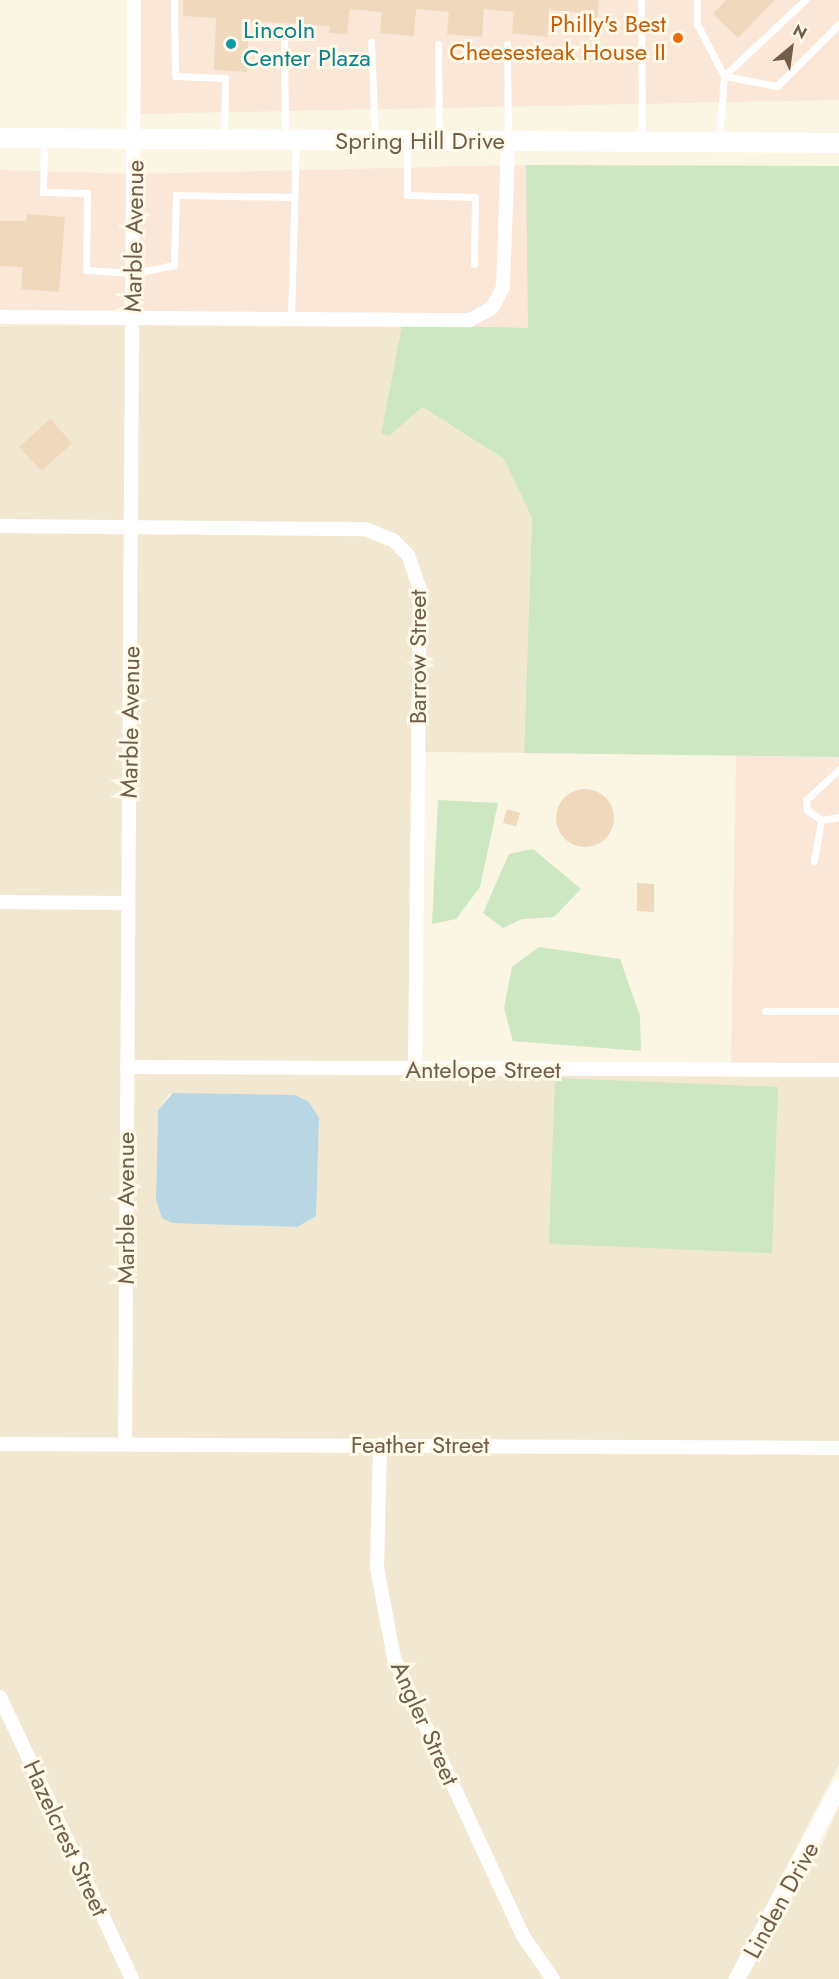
<!DOCTYPE html>
<style>
body{margin:0}
#map{position:relative;width:839px;height:1979px;overflow:hidden;background:#fbf5e3;font-family:Jost,sans-serif}
div>[style]{position:absolute}
.residential>*{inset:0;background:#f2e8d1}
.commercial>*{inset:0;background:#fbe7d7}
.green>*{inset:0;background:#cce7c2}
.water>*{inset:0;background:#b8d6e3}
.building>*{inset:0;background:#efd8bc}
.round{border-radius:50%}
.service>*{height:7px;margin:-3.5px;padding:0 3.5px;transform-origin:3.5px;border-radius:3.5px;background:#fff}
.minor>*{height:14px;margin:-7px;padding:0 7px;transform-origin:7px;border-radius:7px;background:#fff}
.tertiary>*{height:16px;margin:-8px;padding:0 8px;transform-origin:8px;border-radius:8px;background:#fff}
.secondary>*{height:20px;margin:-10px;padding:0 10px;transform-origin:10px;border-radius:10px;background:#fff}
.dots>*{width:16px;height:16px;translate:-50% -50%;box-sizing:border-box;border:3px solid #fef9e8;border-radius:50%}
span{translate:-50% -50%;white-space:nowrap;text-align:center;line-height:1.15;-webkit-text-stroke:6px #fef9e8;paint-order:stroke}
.food-label{font-size:24px;color:#c56008}
.right{translate:-100% -50%;text-align:right}
.culture-label{font-size:24px;color:#0d838f}
.left{translate:0 -50%;text-align:left}
.street-label{font-size:24px;color:#715e4a}
.north{position:absolute;left:761px;top:18px;width:60px;height:60px;-webkit-text-stroke:4px #fef9e8;paint-order:stroke;rotate:29deg;font-size:16px;font-weight:700;line-height:24px;text-align:center;color:#715e4a}
.north::after{content:'';display:block;margin:auto;width:21px;height:27px;background:#715e4a;clip-path:polygon(50% 0,100% 100%,50% 72%,0 100%)}
</style>
<div id="map">
<div class="residential">
<i style="clip-path:polygon(evenodd,402px 325px,381px 434px,389px 436px,421px 407px,504px 459px,532px 518px,524px 753px,423px 752px,418px 1069px,839px 1073px,839px 1765px,728px 1979px,0 1979px,0 326px,402px 325px,169px 1094px,295px 1095px,309px 1102px,319px 1118px,316px 1216px,296px 1227px,167px 1221px,156px 1200px,158px 1110px,169px 1094px)"></i>
<i style="clip-path:polygon(839px 1806px,839px 1979px,746px 1979px,822px 1844px)"></i>
</div>
<div class="commercial">
<i style="clip-path:polygon(140px 0,839px 0,839px 100px,135px 114px)"></i>
<i style="clip-path:polygon(526px 165px,529px 328px,0 325px,0 170px,134px 174px)"></i>
<i style="clip-path:polygon(736px 756px,839px 757px,839px 1073px,731px 1072px)"></i>
</div>
<div class="green">
<i style="clip-path:polygon(526px 165px,839px 166px,839px 757px,524px 753px,532px 518px,504px 459px,422px 407px,389px 436px,381px 434px,402px 325px,528px 328px)"></i>
<i style="clip-path:polygon(438px 800px,498px 803px,480px 887px,456px 919px,432px 924px)"></i>
<i style="clip-path:polygon(533px 849px,581px 889px,554px 917px,522px 919px,503px 928px,483px 913px,509px 854px)"></i>
<i style="clip-path:polygon(539px 947px,620px 959px,640px 1016px,641px 1051px,513px 1041px,504px 1008px,512px 967px)"></i>
<i style="clip-path:polygon(555px 1078px,778px 1087px,772px 1253px,549px 1244px)"></i>
</div>
<div class="water">
<i style="clip-path:polygon(173px 1093px,295px 1095px,309px 1102px,319px 1118px,316px 1216px,297px 1227px,172px 1223px,162px 1218px,156px 1200px,158px 1110px)"></i>
</div>
<div class="building">
<i style="clip-path:polygon(183px 0,599px 0,596px 35px,580px 34px,582px 13px,549px 10px,547px 37px,512px 33px,514px 12px,484px 9px,482px 37px,447px 34px,449px 12px,416px 9px,414px 36px,380px 33px,382px 12px,350px 9px,347px 34px,329px 33px,330px 26px,249px 21px,247px 72px,214px 70px,216px 18px,183px 16px)"></i>
<i style="clip-path:polygon(726px 0,775px 0,738px 38px,713px 14px)"></i>
<i style="clip-path:polygon(27px 214px,65px 217px,59px 292px,21px 289px,23px 267px,0 266px,0 221px,26px 221px)"></i>
<i style="clip-path:polygon(50px 419px,72px 443px,42px 471px,19px 447px)"></i>
<i class="round" style="left:556px;top:789px;width:58px;height:58px"></i>
<i style="clip-path:polygon(507px 809px,520px 813px,516px 826px,503px 823px)"></i>
<i style="clip-path:polygon(637px 883px,654px 884px,654px 912px,637px 911px)"></i>
</div>
<div class="service">
<i style="left:174px;top:0;width:76px;rotate:89.2deg"></i>
<i style="left:175px;top:76px;width:50px;rotate:2.3deg"></i>
<i style="left:225px;top:78px;width:61px;rotate:90.9deg"></i>
<i style="left:641px;top:0;width:141px;rotate:89.6deg"></i>
<i style="left:697px;top:0;width:24px;rotate:90deg"></i>
<i style="left:697px;top:24px;width:59px;rotate:62.6deg"></i>
<i style="left:724px;top:76px;width:64px;rotate:94.5deg"></i>
<i style="left:284px;top:40px;width:97px;rotate:89.4deg"></i>
<i style="left:371px;top:42px;width:96px;rotate:87.6deg"></i>
<i style="left:438px;top:44px;width:94px;rotate:89.4deg"></i>
<i style="left:507px;top:44px;width:94px;rotate:89.4deg"></i>
<i style="left:724px;top:76px;width:54px;rotate:10.7deg"></i>
<i style="left:777px;top:86px;width:88px;rotate:-45deg"></i>
<i style="left:724px;top:76px;width:111px;rotate:-43.2deg"></i>
<i style="left:44px;top:139px;width:53px;rotate:91.1deg"></i>
<i style="left:43px;top:192px;width:44px;rotate:1.3deg"></i>
<i style="left:87px;top:193px;width:77px;rotate:90.7deg"></i>
<i style="left:86px;top:270px;width:48px;rotate:3.6deg"></i>
<i style="left:134px;top:273px;width:41px;rotate:-11.3deg"></i>
<i style="left:174px;top:265px;width:70px;rotate:-88.4deg"></i>
<i style="left:176px;top:195px;width:118px;rotate:1deg"></i>
<i style="left:407px;top:143px;width:52px;rotate:90deg"></i>
<i style="left:407px;top:195px;width:68px;rotate:1.7deg"></i>
<i style="left:475px;top:197px;width:67px;rotate:90.9deg"></i>
<i style="left:291px;top:317px;width:174px;rotate:-88.4deg"></i>
<i style="left:821px;top:820px;width:17px;rotate:-144deg"></i>
<i style="left:807px;top:810px;width:10px;rotate:-96deg"></i>
<i style="left:806px;top:800px;width:45px;rotate:-43.2deg"></i>
<i style="left:814px;top:861px;width:42px;rotate:-80.3deg"></i>
<i style="left:821px;top:820px;width:18px;rotate:-9deg"></i>
<i style="left:765px;top:1011px;width:74px"></i>
</div>
<div class="minor">
<i style="left:0;top:317px;width:470px;rotate:0.4deg"></i>
<i style="left:470px;top:320px;width:25px;rotate:-29deg"></i>
<i style="left:492px;top:308px;width:24px;rotate:-62deg"></i>
<i style="left:503px;top:287px;width:146px;rotate:-88deg"></i>
<i style="left:0;top:526px;width:365px;rotate:0.5deg"></i>
<i style="left:365px;top:529px;width:31px;rotate:22deg"></i>
<i style="left:394px;top:541px;width:20px;rotate:45deg"></i>
<i style="left:408px;top:555px;width:36px;rotate:71deg"></i>
<i style="left:420px;top:589px;width:481px;rotate:90.6deg"></i>
<i style="left:0;top:902px;width:128px;rotate:0.4deg"></i>
<i style="left:127px;top:1067px;width:712px;rotate:0.24deg"></i>
<i style="left:0;top:1444px;width:839px;rotate:0.27deg"></i>
<i style="left:125px;top:1444px;width:1444px;rotate:-89.64deg"></i>
<i style="left:380px;top:1445px;width:123px;rotate:91.4deg"></i>
<i style="left:377px;top:1568px;width:92px;rotate:79.3deg"></i>
<i style="left:394px;top:1658px;width:306px;rotate:65.1deg"></i>
<i style="left:523px;top:1936px;width:52px;rotate:55.1deg"></i>
<i style="left:0;top:1697px;width:311px;rotate:64.9deg"></i>
</div>
<div class="tertiary">
<i style="left:737px;top:1979px;width:217px;rotate:-62deg"></i>
</div>
<div class="secondary">
<i style="left:0;top:138px;width:839px;rotate:0.34deg"></i>
</div>
<div class="dots">
<i style="left:678px;top:38px;background:#e8710a"></i>
<i style="left:231px;top:44px;background:#0f9aa8"></i>
</div>
<div class="food-label">
<span class="right" style="left:666px;top:38px">Philly's Best<br>Cheesesteak House II</span>
</div>
<div class="culture-label">
<span class="left" style="left:243px;top:44px">Lincoln<br>Center Plaza</span>
</div>
<div class="street-label">
<span style="left:420px;top:141px">Spring Hill Drive</span>
<span style="left:134px;top:236px;rotate:-89deg">Marble Avenue</span>
<span style="left:418px;top:657px;rotate:-90deg">Barrow Street</span>
<span style="left:130px;top:722px;rotate:-89deg">Marble Avenue</span>
<span style="left:483px;top:1070px">Antelope Street</span>
<span style="left:126px;top:1208px;rotate:-90deg">Marble Avenue</span>
<span style="left:420px;top:1445px">Feather Street</span>
<span style="left:425px;top:1723px;rotate:66deg">Angler Street</span>
<span style="left:66px;top:1838px;rotate:65deg">Hazelcrest Street</span>
<span style="left:781px;top:1900px;rotate:-61deg">Linden Drive</span>
</div>
<div class="north">N</div>
</div>
